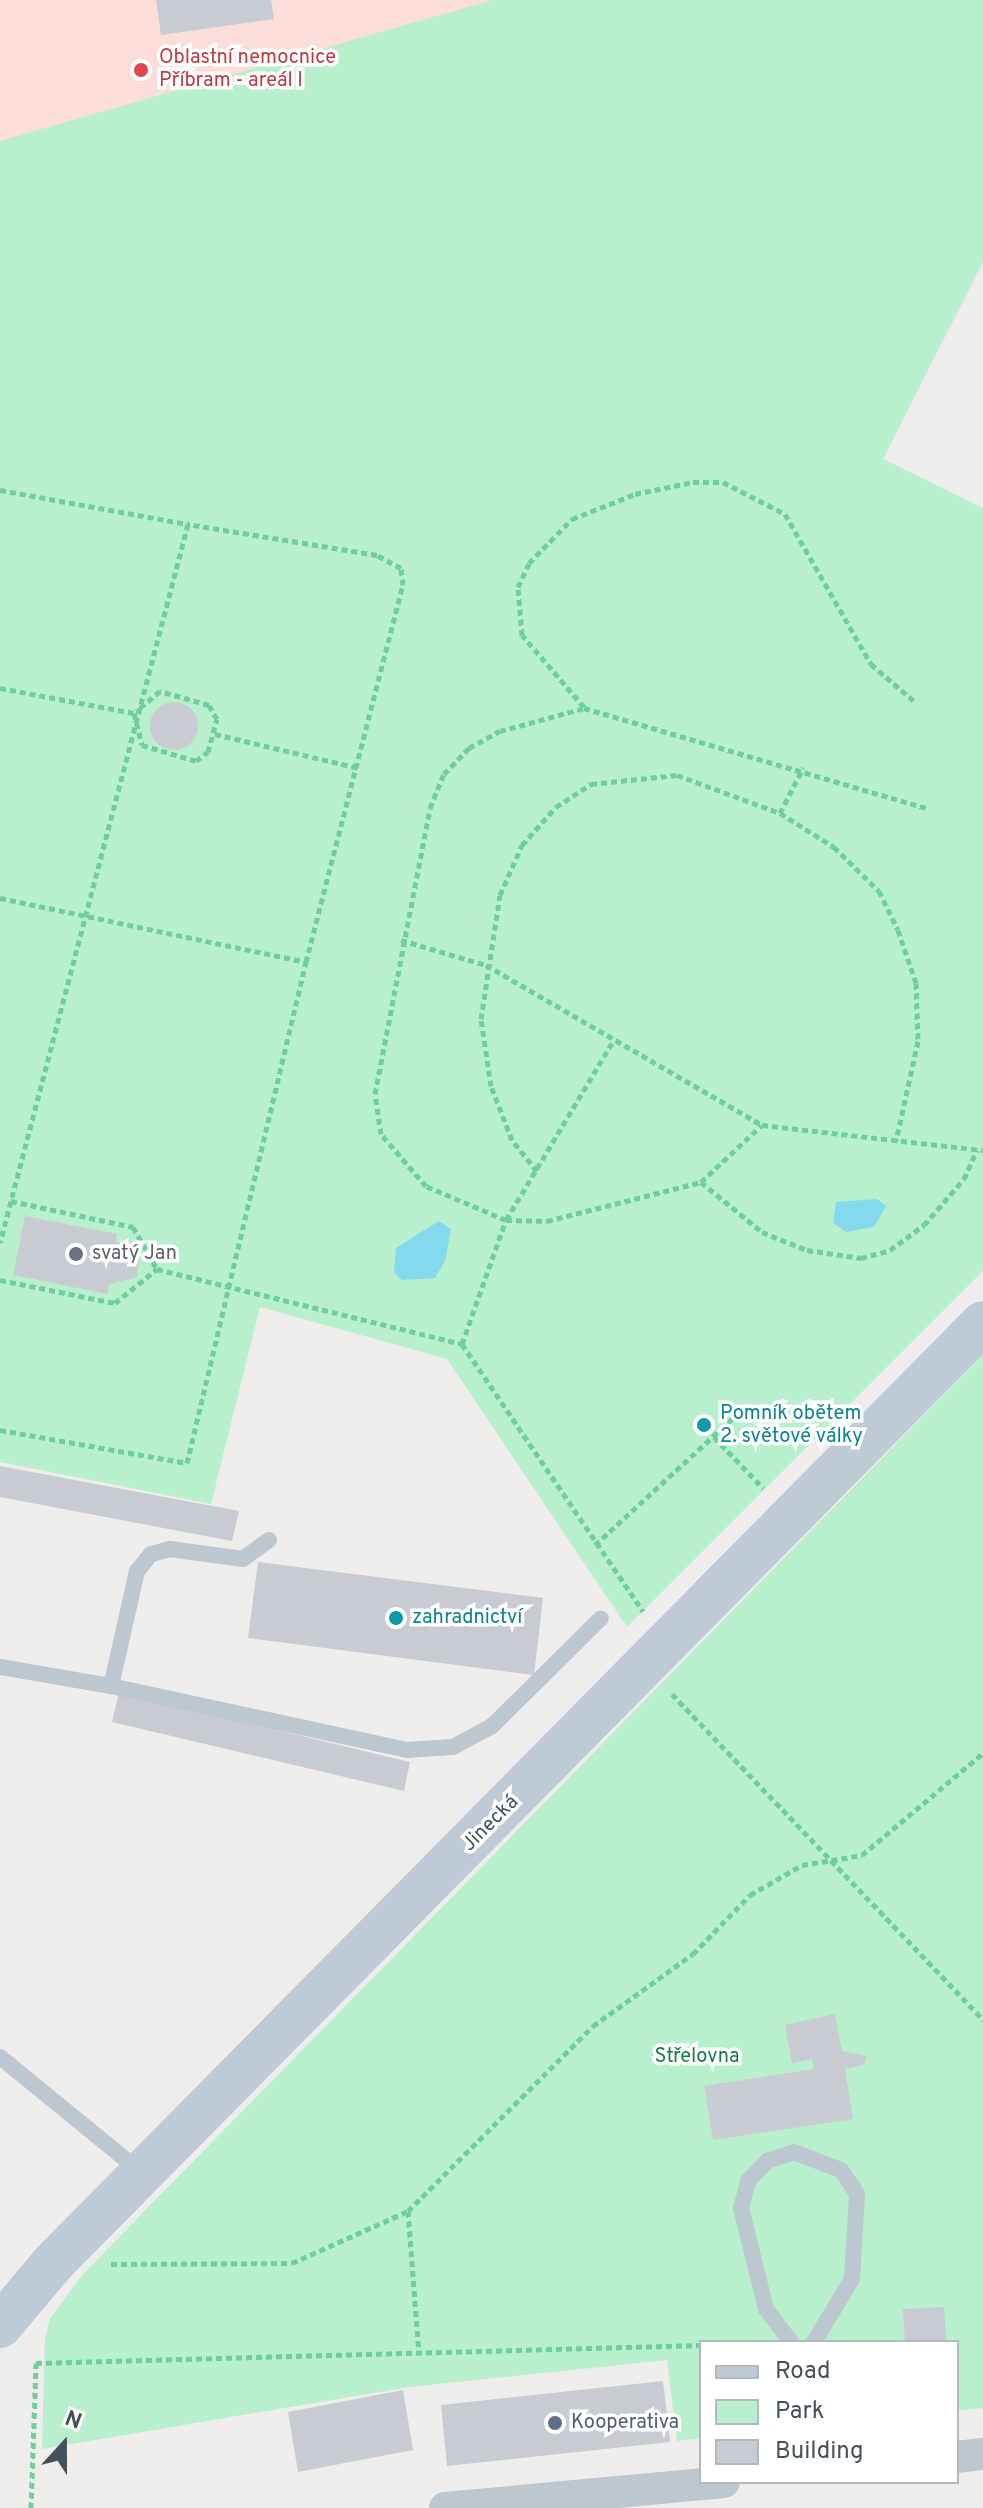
<!DOCTYPE html>
<meta charset="utf-8">
<style>
body{margin:0}
#map{position:relative;width:983px;height:2508px;overflow:hidden;background:#efecec;font-family:Overpass,sans-serif}
div>[style]{position:absolute}
.medical>*{inset:0;background:#fbddda}
.green>*{inset:0;background:#b8efcd}
.water>*{inset:0;background:#84d9ee}
.building>*{inset:0;background:#c9cbd2}
.round{border-radius:50%}
.path>*{height:5px;margin-top:-2.5px;transform-origin:0;background:repeating-linear-gradient(90deg,#70ce9e 0 6px,transparent 0 10px)}
.lane>*{height:16px;margin:-8px;padding:0 8px;transform-origin:8px;border-radius:8px;background:#bcc7cf}
.street>*{height:32px;margin:-16px;padding:0 16px;transform-origin:16px;border-radius:16px;background:#bcc7cf}
.secondary>*{height:44px;margin:-22px;padding:0 22px;transform-origin:22px;border-radius:22px;background:#becad6}
.dots>*{width:22px;height:22px;translate:-50% -50%;box-sizing:border-box;border:4px solid #fff;border-radius:50%}
span{translate:-50% -50%;white-space:nowrap;text-align:center;line-height:1.15;-webkit-text-stroke:7px #fff;paint-order:stroke}
.health-label{font-size:20px;color:#be3a42}
.left{translate:0 -50%;text-align:left}
.worship-label{font-size:20px;color:#5b616d}
.culture-label{font-size:20px;color:#0d838f}
.street-label{font-size:20px;color:#44505a}
.park-label{font-size:20px;color:#147c47}
.service-label{font-size:20px;color:#4e5e75}
.legend{position:absolute;left:699px;top:2340px;width:260px;height:144px;box-sizing:border-box;background:#fff;border:2px solid #b4b9bd;margin:0;padding:10px 14px;list-style:none;font-size:24px;color:#44505a}
.legend li{display:flex;align-items:center;gap:16px;height:40px}
.legend b{width:40px;border:2px solid #b4b9bd}
.north{position:absolute;left:24px;top:2404px;width:80px;height:80px;-webkit-text-stroke:6px #fff;paint-order:stroke;rotate:21deg;font-size:22px;font-weight:700;line-height:32px;text-align:center;color:#44505a}
.north::after{content:'';display:block;margin:auto;width:28px;height:36px;background:#44505a;clip-path:polygon(50% 0,100% 100%,50% 72%,0 100%)}
</style>
<div id="map">
<div class="medical">
<i style="clip-path:polygon(0 0,566px 0,0 141px)"></i>
</div>
<div class="green">
<i style="clip-path:polygon(493px 0,983px 0,983px 262px,883px 459px,983px 508px,983px 1271px,627px 1627px,447px 1359px,260px 1307px,211px 1504px,0 1462px,0 141px)"></i>
<i style="clip-path:polygon(983px 1355px,983px 2408px,957px 2411px,957px 2342px,701px 2342px,701px 2438px,677px 2441px,667px 2360px,409px 2387px,42px 2449px,45px 2338px,50px 2319px,82px 2275px)"></i>
</div>
<div class="water">
<i style="clip-path:polygon(877px 1199px,886px 1206px,874px 1227px,846px 1232px,833px 1223px,836px 1202px)"></i>
<i style="clip-path:polygon(439px 1221px,451px 1229px,445px 1261px,435px 1278px,402px 1280px,394px 1272px,396px 1248px)"></i>
</div>
<div class="building">
<i style="clip-path:polygon(156px 0,271px 0,274px 19px,161px 35px)"></i>
<i class="round" style="left:150px;top:702px;width:48px;height:48px"></i>
<i style="clip-path:polygon(25px 1216px,117px 1234px,116px 1242px,130px 1245px,139px 1259px,137px 1277px,109px 1284px,107px 1294px,13px 1275px)"></i>
<i style="clip-path:polygon(0 1466px,239px 1511px,232px 1541px,0 1497px)"></i>
<i style="clip-path:polygon(258px 1562px,543px 1598px,534px 1675px,248px 1638px)"></i>
<i style="clip-path:polygon(119px 1692px,410px 1762px,404px 1791px,112px 1722px)"></i>
<i style="clip-path:polygon(835px 2014px,842px 2051px,867px 2056px,864px 2065px,845px 2069px,853px 2119px,713px 2140px,704px 2086px,814px 2069px,812px 2059px,792px 2063px,785px 2025px)"></i>
<i style="clip-path:polygon(944px 2307px,946px 2342px,905px 2342px,903px 2309px)"></i>
<i style="clip-path:polygon(663px 2381px,670px 2442px,447px 2466px,441px 2405px)"></i>
<i style="clip-path:polygon(403px 2390px,413px 2450px,298px 2472px,288px 2412px)"></i>
</div>
<div class="path">
<i style="left:0;top:490px;width:191px;rotate:10.3deg"></i>
<i style="left:188px;top:524px;width:743px;rotate:104.65deg"></i>
<i style="left:0;top:688px;width:136px;rotate:10.6deg"></i>
<i style="left:134px;top:713px;width:33px;rotate:76deg"></i>
<i style="left:142px;top:745px;width:56px;rotate:16.5deg"></i>
<i style="left:196px;top:761px;width:15px;rotate:-37deg"></i>
<i style="left:208px;top:752px;width:34px;rotate:-75deg"></i>
<i style="left:217px;top:719px;width:16px;rotate:-120deg"></i>
<i style="left:209px;top:705px;width:51px;rotate:-164.1deg"></i>
<i style="left:160px;top:691px;width:31px;rotate:140deg"></i>
<i style="left:584px;top:707px;width:95px;rotate:-130.7deg"></i>
<i style="left:522px;top:635px;width:48px;rotate:-94.8deg"></i>
<i style="left:518px;top:587px;width:26px;rotate:-65deg"></i>
<i style="left:529px;top:563px;width:62px;rotate:-45.7deg"></i>
<i style="left:572px;top:519px;width:68px;rotate:-21.6deg"></i>
<i style="left:635px;top:494px;width:59px;rotate:-11.7deg"></i>
<i style="left:693px;top:482px;width:30px"></i>
<i style="left:723px;top:482px;width:70px;rotate:27.3deg"></i>
<i style="left:785px;top:514px;width:173px;rotate:60.2deg"></i>
<i style="left:871px;top:664px;width:58px;rotate:40.8deg"></i>
<i style="left:215px;top:734px;width:148px;rotate:13.3deg"></i>
<i style="left:780px;top:813px;width:64px;rotate:32.2deg"></i>
<i style="left:834px;top:847px;width:63px;rotate:44.4deg"></i>
<i style="left:879px;top:891px;width:43px;rotate:64deg"></i>
<i style="left:898px;top:930px;width:56px;rotate:71.2deg"></i>
<i style="left:916px;top:983px;width:58px;rotate:88deg"></i>
<i style="left:918px;top:1041px;width:102px;rotate:102.4deg"></i>
<i style="left:0;top:898px;width:313px;rotate:11.8deg"></i>
<i style="left:306px;top:962px;width:389px;rotate:-75.6deg"></i>
<i style="left:403px;top:585px;width:17px;rotate:-97deg"></i>
<i style="left:401px;top:568px;width:27px;rotate:-152deg"></i>
<i style="left:377px;top:555px;width:192px;rotate:-170.7deg"></i>
<i style="left:401px;top:940px;width:89px;rotate:16.4deg"></i>
<i style="left:486px;top:965px;width:319px;rotate:30.1deg"></i>
<i style="left:612px;top:1043px;width:206px;rotate:120.9deg"></i>
<i style="left:506px;top:1220px;width:87px;rotate:-157deg"></i>
<i style="left:426px;top:1186px;width:69px;rotate:-130.9deg"></i>
<i style="left:381px;top:1134px;width:40px;rotate:-98.5deg"></i>
<i style="left:375px;top:1094px;width:291px;rotate:-79.1deg"></i>
<i style="left:430px;top:808px;width:37px;rotate:-68deg"></i>
<i style="left:444px;top:774px;width:36px;rotate:-46deg"></i>
<i style="left:469px;top:748px;width:35px;rotate:-29deg"></i>
<i style="left:500px;top:731px;width:87px;rotate:-15.3deg"></i>
<i style="left:584px;top:708px;width:356px;rotate:16.3deg"></i>
<i style="left:537px;top:1171px;width:40px;rotate:-129deg"></i>
<i style="left:512px;top:1140px;width:58px;rotate:-111.3deg"></i>
<i style="left:491px;top:1086px;width:68px;rotate:-98.5deg"></i>
<i style="left:481px;top:1019px;width:125px;rotate:-81.3deg"></i>
<i style="left:500px;top:895px;width:55px;rotate:-66.3deg"></i>
<i style="left:522px;top:845px;width:51px;rotate:-48.2deg"></i>
<i style="left:556px;top:807px;width:42px;rotate:-33.3deg"></i>
<i style="left:591px;top:784px;width:86px;rotate:-6deg"></i>
<i style="left:677px;top:775px;width:110px;rotate:20.3deg"></i>
<i style="left:780px;top:813px;width:51px;rotate:-62.9deg"></i>
<i style="left:701px;top:1182px;width:79px;rotate:39.3deg"></i>
<i style="left:762px;top:1232px;width:48px;rotate:21.8deg"></i>
<i style="left:807px;top:1250px;width:55px;rotate:8.4deg"></i>
<i style="left:861px;top:1258px;width:30px;rotate:-15deg"></i>
<i style="left:890px;top:1250px;width:42px;rotate:-36.3deg"></i>
<i style="left:924px;top:1225px;width:61px;rotate:-49deg"></i>
<i style="left:964px;top:1179px;width:32px;rotate:-66deg"></i>
<i style="left:11px;top:1201px;width:125px;rotate:12deg"></i>
<i style="left:133px;top:1227px;width:48px;rotate:60.3deg"></i>
<i style="left:157px;top:1269px;width:314px;rotate:13.8deg"></i>
<i style="left:462px;top:1344px;width:132px;rotate:-70.5deg"></i>
<i style="left:506px;top:1220px;width:41px;rotate:1.4deg"></i>
<i style="left:547px;top:1221px;width:159px;rotate:-14.2deg"></i>
<i style="left:701px;top:1182px;width:83px;rotate:-43.1deg"></i>
<i style="left:762px;top:1125px;width:222px;rotate:6.5deg"></i>
<i style="left:0;top:1280px;width:117px;rotate:11.3deg"></i>
<i style="left:115px;top:1303px;width:54px;rotate:-39deg"></i>
<i style="left:462px;top:1344px;width:323px;rotate:55.9deg"></i>
<i style="left:0;top:1430px;width:190px;rotate:10deg"></i>
<i style="left:187px;top:1463px;width:515px;rotate:-76.64deg"></i>
<i style="left:714px;top:1437px;width:71px;rotate:46.1deg"></i>
<i style="left:595px;top:1545px;width:204px;rotate:-42.6deg"></i>
<i style="left:672px;top:1694px;width:451px;rotate:46.3deg"></i>
<i style="left:408px;top:2211px;width:142px;rotate:85.6deg"></i>
<i style="left:111px;top:2264px;width:181px;rotate:-0.3deg"></i>
<i style="left:292px;top:2263px;width:127px;rotate:-24.1deg"></i>
<i style="left:408px;top:2211px;width:262px;rotate:-45deg"></i>
<i style="left:593px;top:2026px;width:123px;rotate:-35.8deg"></i>
<i style="left:693px;top:1954px;width:82px;rotate:-46deg"></i>
<i style="left:750px;top:1895px;width:60px;rotate:-30deg"></i>
<i style="left:802px;top:1865px;width:61px;rotate:-9.5deg"></i>
<i style="left:862px;top:1855px;width:158px;rotate:-40.1deg"></i>
<i style="left:31px;top:2508px;width:145px;rotate:-88deg"></i>
<i style="left:36px;top:2363px;width:665px;rotate:-1.55deg"></i>
</div>
<div class="lane">
<i style="left:269px;top:1540px;width:32px;rotate:144deg"></i>
<i style="left:243px;top:1559px;width:74px;rotate:-172.2deg"></i>
<i style="left:170px;top:1549px;width:20px;rotate:165deg"></i>
<i style="left:151px;top:1554px;width:22px;rotate:129deg"></i>
<i style="left:137px;top:1571px;width:118px;rotate:102.7deg"></i>
<i style="left:111px;top:1686px;width:303px;rotate:12.2deg"></i>
<i style="left:407px;top:1750px;width:46px;rotate:-3.7deg"></i>
<i style="left:453px;top:1747px;width:44px;rotate:-28.3deg"></i>
<i style="left:492px;top:1726px;width:153px;rotate:-44.7deg"></i>
<i style="left:0;top:1667px;width:113px;rotate:9.7deg"></i>
<i style="left:0;top:2057px;width:181px;rotate:39.2deg"></i>
<i style="left:791px;top:2342px;width:41px;rotate:-127.1deg"></i>
<i style="left:766px;top:2309px;width:104px;rotate:-103.9deg"></i>
<i style="left:741px;top:2208px;width:28px;rotate:-75deg"></i>
<i style="left:748px;top:2181px;width:28px;rotate:-46deg"></i>
<i style="left:767px;top:2161px;width:28px;rotate:-18deg"></i>
<i style="left:794px;top:2152px;width:50px;rotate:21deg"></i>
<i style="left:841px;top:2170px;width:29px;rotate:56deg"></i>
<i style="left:857px;top:2194px;width:85px;rotate:93.4deg"></i>
<i style="left:852px;top:2279px;width:74px;rotate:121.1deg"></i>
</div>
<div class="street">
<i style="left:957px;top:2457px;width:26px;rotate:-7deg"></i>
<i style="left:445px;top:2508px;width:280px;rotate:-5.3deg"></i>
</div>
<div class="secondary">
<i style="left:0;top:2326px;width:82px;rotate:-49.9deg"></i>
<i style="left:53px;top:2263px;width:1322px;rotate:-45.31deg"></i>
</div>
<div class="dots">
<i style="left:141px;top:70px;background:#e0444e"></i>
<i style="left:76px;top:1254px;background:#6b7280"></i>
<i style="left:704px;top:1425px;background:#0f9aa8"></i>
<i style="left:396px;top:1618px;background:#0f9aa8"></i>
<i style="left:555px;top:2423px;background:#5c6f8a"></i>
</div>
<div class="health-label">
<span class="left" style="left:159px;top:70px">Oblastní nemocnice<br>Příbram - areál I</span>
</div>
<div class="worship-label">
<span class="left" style="left:92px;top:1254px">svatý Jan</span>
</div>
<div class="culture-label">
<span class="left" style="left:720px;top:1426px">Pomník obětem<br>2. světové války</span>
<span class="left" style="left:412px;top:1618px">zahradnictví</span>
</div>
<div class="street-label">
<span style="left:491px;top:1824px;rotate:-45deg">Jinecká</span>
</div>
<div class="park-label">
<span style="left:697px;top:2057px">Střelovna</span>
</div>
<div class="service-label">
<span class="left" style="left:571px;top:2423px">Kooperativa</span>
</div>
<ul class="legend">
<li><b style="height:10px;background:#becad6"></b>Road</li>
<li><b style="height:22px;background:#b8efcd"></b>Park</li>
<li><b style="height:22px;background:#c9cbd2"></b>Building</li>
</ul>
<div class="north">N</div>
</div>
